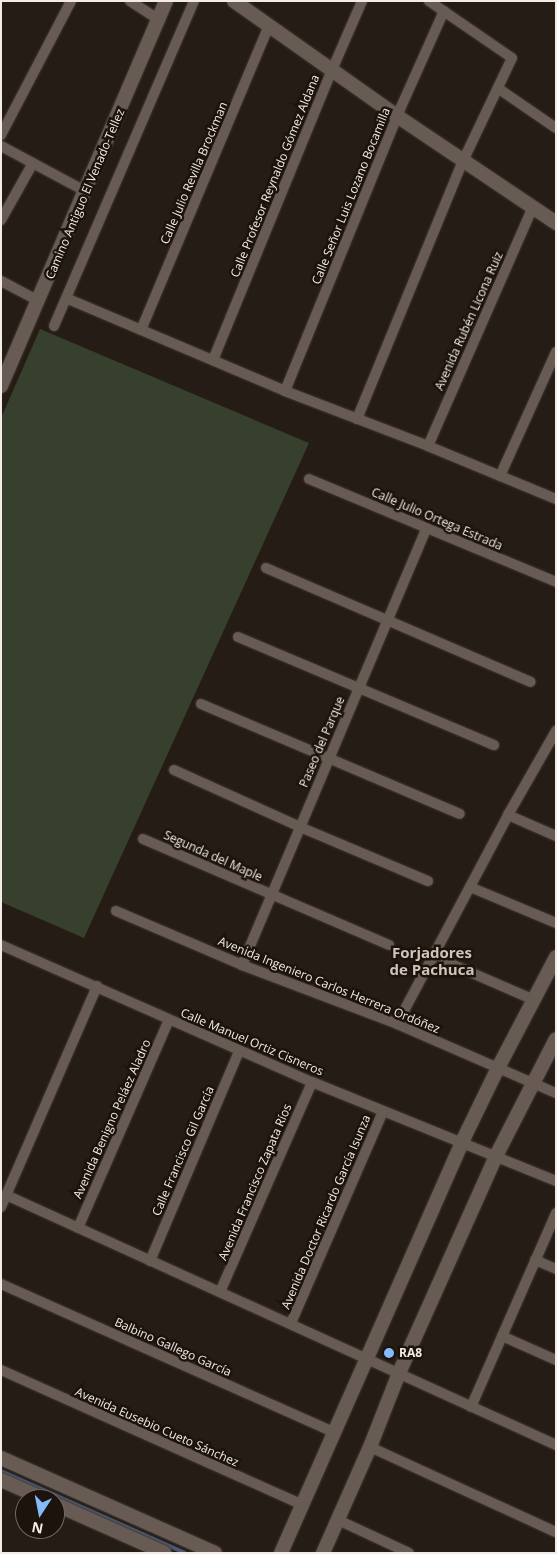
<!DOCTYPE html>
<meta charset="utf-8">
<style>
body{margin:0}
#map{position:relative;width:557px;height:1554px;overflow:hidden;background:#251c15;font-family:"Open Sans",sans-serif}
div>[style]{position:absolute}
.green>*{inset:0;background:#373f2d}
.stream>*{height:4px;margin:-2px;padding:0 2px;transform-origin:2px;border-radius:2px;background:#4d5971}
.roads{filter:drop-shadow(0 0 1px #403834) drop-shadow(0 0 1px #403834)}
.street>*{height:10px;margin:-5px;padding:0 5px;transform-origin:5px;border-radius:5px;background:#675b53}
.secondary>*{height:14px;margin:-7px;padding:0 7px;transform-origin:7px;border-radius:7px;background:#675b53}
.dots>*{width:14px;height:14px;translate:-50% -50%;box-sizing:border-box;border:2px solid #1c130c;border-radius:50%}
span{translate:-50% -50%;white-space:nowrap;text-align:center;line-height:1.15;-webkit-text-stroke:5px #1c130c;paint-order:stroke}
.street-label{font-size:12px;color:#f2ebe6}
.poi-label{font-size:12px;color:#f2ebe6;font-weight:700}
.left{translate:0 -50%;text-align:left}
.quarter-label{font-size:15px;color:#d1c4ba;font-weight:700}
.frame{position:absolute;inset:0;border:2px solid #f2ebe6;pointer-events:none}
.north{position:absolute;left:15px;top:1489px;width:50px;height:50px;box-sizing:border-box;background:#1c130c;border:1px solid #726963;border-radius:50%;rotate:191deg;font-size:14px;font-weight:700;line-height:20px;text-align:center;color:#f2ebe6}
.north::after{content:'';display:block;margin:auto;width:18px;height:22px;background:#86bbfb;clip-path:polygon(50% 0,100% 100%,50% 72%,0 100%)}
</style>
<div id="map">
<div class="green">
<i style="clip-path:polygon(40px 329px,309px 443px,84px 938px,1px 902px,1px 418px)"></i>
</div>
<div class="stream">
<i style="left:1px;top:1471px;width:201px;rotate:24deg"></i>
</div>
<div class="roads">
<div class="street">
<i style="left:130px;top:1px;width:35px;rotate:33deg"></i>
<i style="left:499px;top:89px;width:69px;rotate:34.4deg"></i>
<i style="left:1px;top:135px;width:151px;rotate:-62.4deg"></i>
<i style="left:1px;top:146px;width:95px;rotate:28.2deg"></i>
<i style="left:1px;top:220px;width:65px;rotate:-60.7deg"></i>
<i style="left:1px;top:281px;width:43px;rotate:27.8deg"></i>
<i style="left:66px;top:298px;width:238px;rotate:23deg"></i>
<i style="left:285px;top:391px;width:153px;rotate:21deg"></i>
<i style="left:428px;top:446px;width:139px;rotate:22.5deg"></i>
<i style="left:54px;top:326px;width:354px;rotate:-66.7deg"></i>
<i style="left:141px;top:330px;width:330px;rotate:-67.2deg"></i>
<i style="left:213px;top:360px;width:313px;rotate:-67.7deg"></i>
<i style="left:332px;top:70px;width:75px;rotate:-66.5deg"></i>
<i style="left:285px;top:391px;width:297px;rotate:-67.8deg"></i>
<i style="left:397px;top:116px;width:115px;rotate:-65.9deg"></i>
<i style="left:357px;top:419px;width:279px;rotate:-67.7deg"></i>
<i style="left:463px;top:161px;width:114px;rotate:-64.6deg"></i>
<i style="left:512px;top:58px;width:101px;rotate:-145.5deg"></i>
<i style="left:428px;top:446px;width:261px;rotate:-66.3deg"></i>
<i style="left:500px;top:476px;width:136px;rotate:-65.7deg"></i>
<i style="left:309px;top:479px;width:268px;rotate:22.6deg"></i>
<i style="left:266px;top:568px;width:288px;rotate:23.3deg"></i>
<i style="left:238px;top:637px;width:278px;rotate:22.9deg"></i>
<i style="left:201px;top:704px;width:281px;rotate:23deg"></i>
<i style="left:174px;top:770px;width:138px;rotate:24.3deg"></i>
<i style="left:300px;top:827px;width:139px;rotate:22.9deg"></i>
<i style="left:508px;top:815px;width:52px;rotate:23.6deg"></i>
<i style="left:143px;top:839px;width:268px;rotate:23.3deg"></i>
<i style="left:470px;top:887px;width:93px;rotate:22.7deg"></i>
<i style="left:116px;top:911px;width:137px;rotate:23.2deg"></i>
<i style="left:242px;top:965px;width:166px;rotate:20.8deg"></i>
<i style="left:397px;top:1024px;width:173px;rotate:23.5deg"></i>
<i style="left:1px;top:945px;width:340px;rotate:23.8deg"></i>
<i style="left:312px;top:1082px;width:263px;rotate:22.1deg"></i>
<i style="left:433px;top:956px;width:110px;rotate:23.5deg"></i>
<i style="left:242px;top:965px;width:473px;rotate:-67.1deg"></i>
<i style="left:397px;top:1024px;width:237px;rotate:-62deg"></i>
<i style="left:508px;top:815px;width:97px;rotate:-60.3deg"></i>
<i style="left:6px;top:1195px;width:604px;rotate:24.44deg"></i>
<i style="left:1px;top:1207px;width:241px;rotate:-66.5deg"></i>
<i style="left:78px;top:1228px;width:227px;rotate:-66.4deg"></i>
<i style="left:535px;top:1260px;width:23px;rotate:23deg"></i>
<i style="left:150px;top:1261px;width:228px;rotate:-67deg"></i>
<i style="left:1px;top:1284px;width:366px;rotate:24deg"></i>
<i style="left:220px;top:1292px;width:229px;rotate:-66.3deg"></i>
<i style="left:291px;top:1323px;width:231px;rotate:-66.5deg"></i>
<i style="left:502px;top:1336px;width:59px;rotate:24deg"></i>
<i style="left:1px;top:1370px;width:331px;rotate:24.1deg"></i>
<i style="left:471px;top:1407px;width:212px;rotate:-66.3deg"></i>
<i style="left:370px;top:1447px;width:205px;rotate:24.6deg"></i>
<i style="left:338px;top:1520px;width:78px;rotate:24.9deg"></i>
</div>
<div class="secondary">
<i style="left:234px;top:1px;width:199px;rotate:35.2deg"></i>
<i style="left:397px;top:116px;width:192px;rotate:33.9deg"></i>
<i style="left:1px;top:386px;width:419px;rotate:-66.8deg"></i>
<i style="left:1px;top:1458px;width:234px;rotate:23.9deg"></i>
<i style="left:1px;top:1480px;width:47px;rotate:23.8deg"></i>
<i style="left:55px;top:1504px;width:120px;rotate:24deg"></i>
<i style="left:281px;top:1553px;width:449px;rotate:-66.2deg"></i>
<i style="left:462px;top:1142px;width:82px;rotate:-64.1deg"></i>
<i style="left:498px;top:1068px;width:125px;rotate:-62.4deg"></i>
<i style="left:323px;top:1553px;width:116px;rotate:-66.1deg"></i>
<i style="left:370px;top:1447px;width:79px;rotate:-68.6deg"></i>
<i style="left:399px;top:1373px;width:238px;rotate:-65.9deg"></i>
<i style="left:496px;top:1156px;width:131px;rotate:-62.9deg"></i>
</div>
</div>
<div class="dots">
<i style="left:389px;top:1353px;background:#86bbfb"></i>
</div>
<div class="street-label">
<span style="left:194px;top:173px;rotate:-67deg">Calle Julio Revilla Brockman</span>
<span style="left:275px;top:176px;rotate:-68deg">Calle Profesor Reynaldo Gómez Aldana</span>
<span style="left:85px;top:194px;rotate:-67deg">Camino Antiguo El Venado-Tellez</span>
<span style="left:351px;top:196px;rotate:-68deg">Calle Señor Luis Lozano Bocamilla</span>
<span style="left:469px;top:321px;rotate:-66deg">Avenida Rubén Licona Ruiz</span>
<span style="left:437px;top:519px;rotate:23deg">Calle Julio Ortega Estrada</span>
<span style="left:322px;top:742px;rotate:-67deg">Paseo del Parque</span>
<span style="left:213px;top:856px;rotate:24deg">Segunda del Maple</span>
<span style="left:329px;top:985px;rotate:22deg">Avenida Ingeniero Carlos Herrera Ordóñez</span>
<span style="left:252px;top:1042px;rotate:23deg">Calle Manuel Ortiz Cisneros</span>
<span style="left:112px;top:1119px;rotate:-66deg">Avenida Benigno Peláez Aladro</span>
<span style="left:183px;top:1151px;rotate:-67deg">Calle Francisco Gil García</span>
<span style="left:255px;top:1182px;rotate:-67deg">Avenida Francisco Zapata Ríos</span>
<span style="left:326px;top:1212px;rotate:-67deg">Avenida Doctor Ricardo García Isunza</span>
<span style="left:173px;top:1347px;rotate:24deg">Balbino Gallego García</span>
<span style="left:157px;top:1427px;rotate:24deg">Avenida Eusebio Cueto Sánchez</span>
</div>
<div class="poi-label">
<span class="left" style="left:399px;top:1353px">RA8</span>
</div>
<div class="quarter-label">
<span style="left:432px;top:961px">Forjadores<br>de Pachuca</span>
</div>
<div class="frame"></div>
<div class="north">N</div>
</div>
